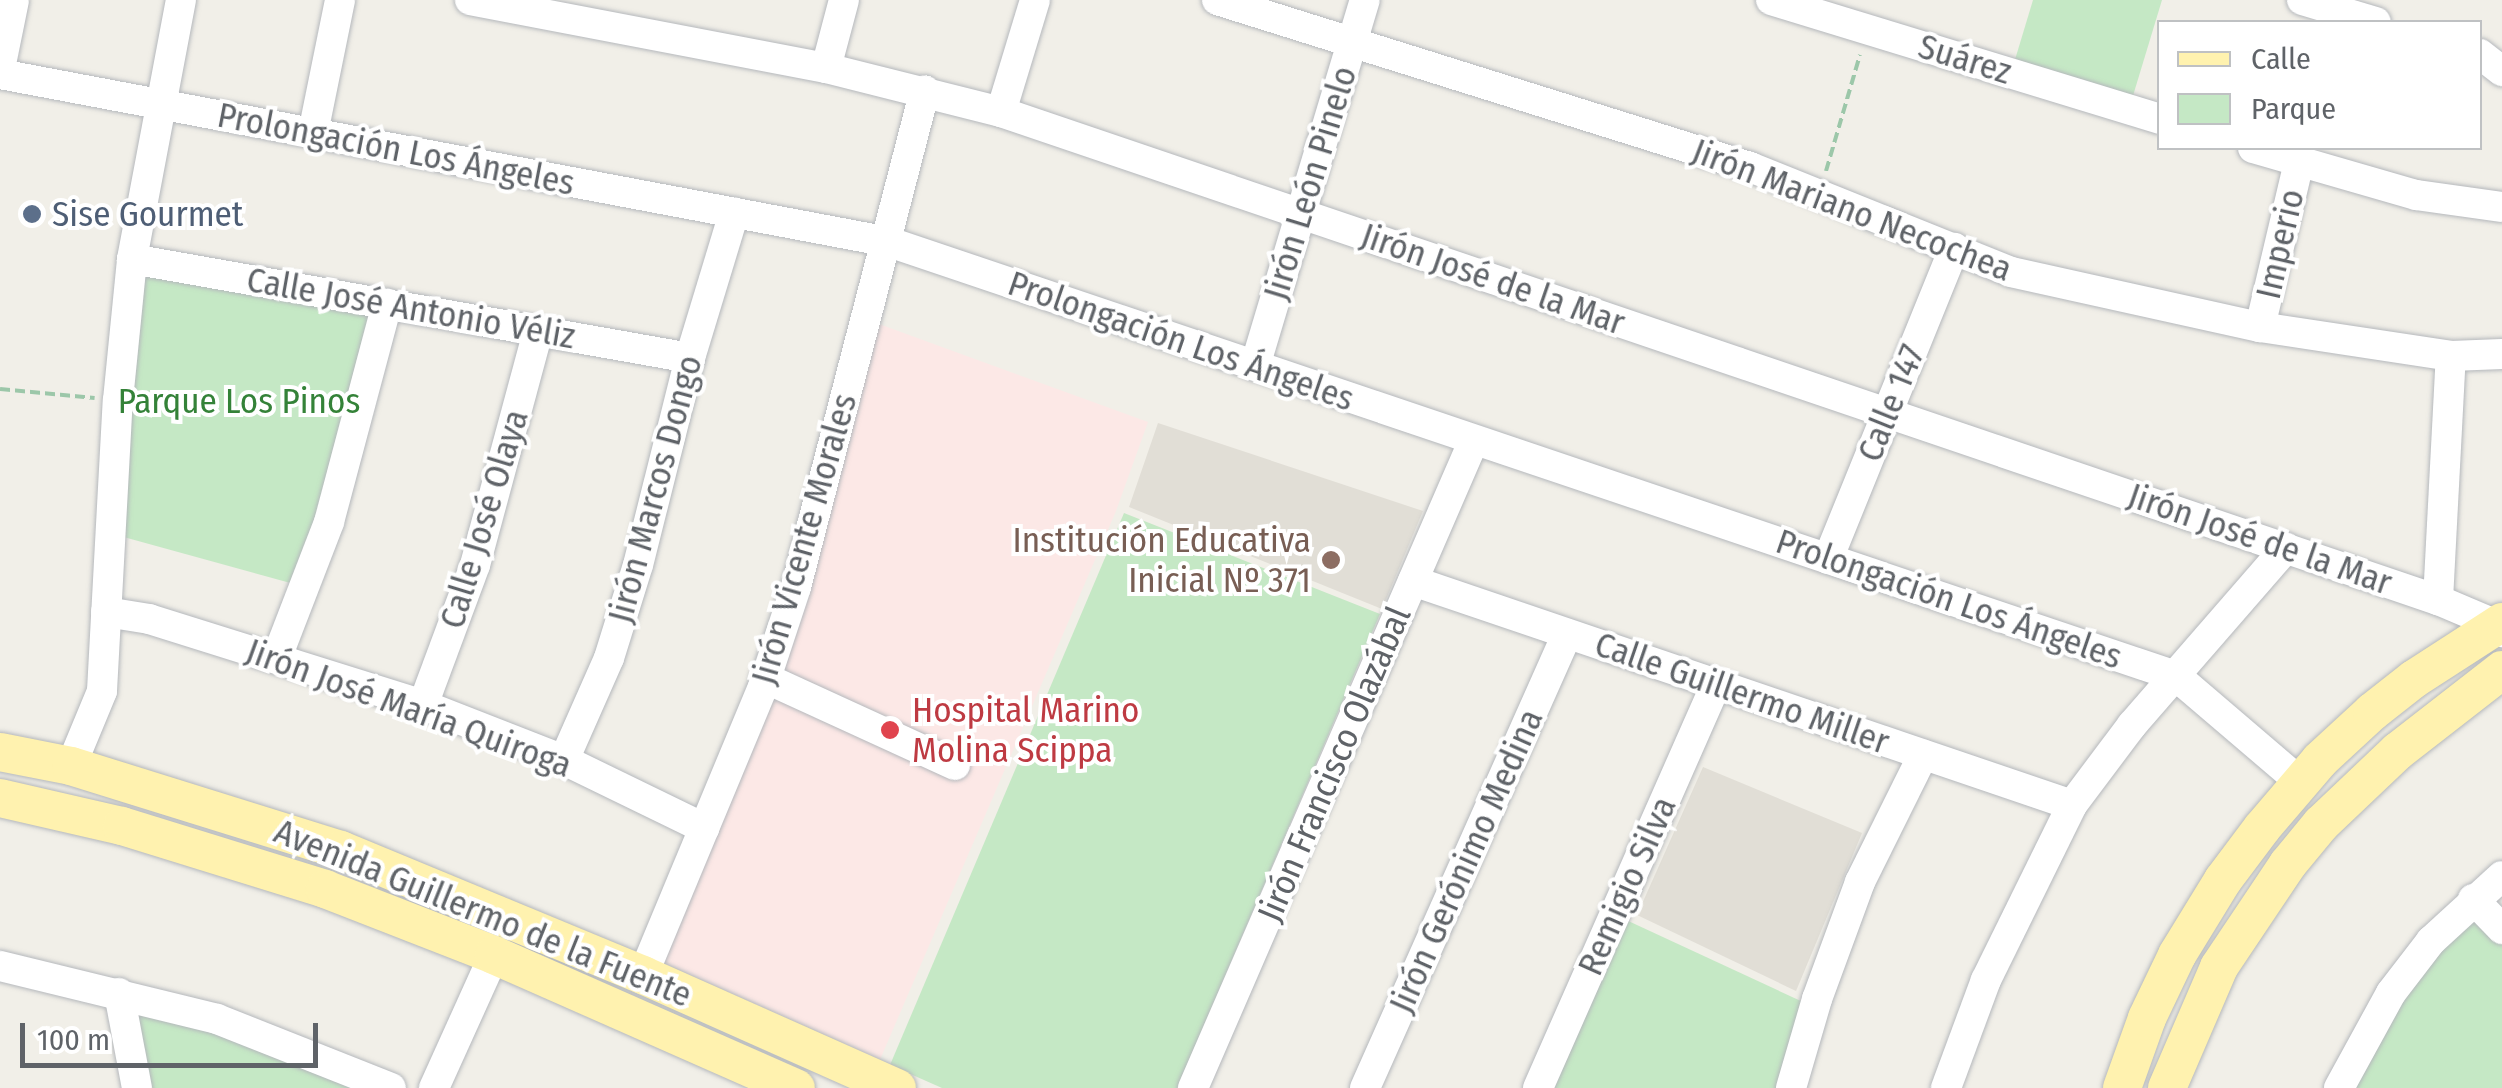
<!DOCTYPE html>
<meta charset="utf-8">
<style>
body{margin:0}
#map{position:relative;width:2502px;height:1088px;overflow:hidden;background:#f1efe8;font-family:"Fira Sans Condensed",sans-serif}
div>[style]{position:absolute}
.education>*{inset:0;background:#e1ded6}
.medical>*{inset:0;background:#fce8e6}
.green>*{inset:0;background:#c5e8c5}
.path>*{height:4px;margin-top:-2px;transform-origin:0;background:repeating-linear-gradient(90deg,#9cc7a9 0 10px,transparent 0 15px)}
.roads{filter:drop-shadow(0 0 2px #b5b8bc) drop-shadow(0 0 2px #b5b8bc)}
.minor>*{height:30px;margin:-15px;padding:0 15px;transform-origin:15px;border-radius:15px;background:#fff}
.major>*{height:38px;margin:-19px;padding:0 19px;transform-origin:19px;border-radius:19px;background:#fff2af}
.dots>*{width:28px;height:28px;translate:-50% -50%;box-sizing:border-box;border:5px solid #fff;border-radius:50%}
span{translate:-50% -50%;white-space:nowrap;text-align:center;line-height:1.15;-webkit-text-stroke:8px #fff;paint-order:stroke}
.street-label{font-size:35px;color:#5f6368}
.service-label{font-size:35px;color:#4e5e75}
.left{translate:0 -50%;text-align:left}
.park-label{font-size:35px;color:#348238}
.education-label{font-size:35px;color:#785e54}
.right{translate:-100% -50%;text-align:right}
.health-label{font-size:35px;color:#be3a42}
.legend{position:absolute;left:2157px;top:20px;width:325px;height:130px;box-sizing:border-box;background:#fff;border:2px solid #bfc1c3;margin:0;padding:12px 18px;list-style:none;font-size:30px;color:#5f6368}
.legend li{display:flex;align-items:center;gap:20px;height:50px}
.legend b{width:50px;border:2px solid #bfc1c3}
.scale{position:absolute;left:20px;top:1023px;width:298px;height:45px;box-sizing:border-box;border:5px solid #5f6368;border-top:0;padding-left:12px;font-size:30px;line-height:35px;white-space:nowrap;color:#5f6368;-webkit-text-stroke:8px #fff;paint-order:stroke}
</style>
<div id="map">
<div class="education">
<i style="clip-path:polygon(1158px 423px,1423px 511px,1382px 609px,1129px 507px)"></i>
<i style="clip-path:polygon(1703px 767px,1862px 833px,1796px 991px,1637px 915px)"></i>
</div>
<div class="medical">
<i style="clip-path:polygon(879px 324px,1148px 422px,1116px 511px,879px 1062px,658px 967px)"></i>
</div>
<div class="green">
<i style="clip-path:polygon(2033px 0,2162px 0,2132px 99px,2014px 63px)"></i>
<i style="clip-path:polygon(142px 270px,375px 316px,318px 524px,294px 584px,120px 536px)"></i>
<i style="clip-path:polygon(1124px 513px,1380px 614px,1177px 1088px,942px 1088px,890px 1065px)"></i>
<i style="clip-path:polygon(2474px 911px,2502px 941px,2502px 1088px,2348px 1088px,2414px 974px)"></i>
<i style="clip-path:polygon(1624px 919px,1803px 1002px,1778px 1088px,1550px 1088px)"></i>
<i style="clip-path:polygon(137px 1010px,214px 1030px,362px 1088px,150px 1088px)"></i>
</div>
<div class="path">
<i style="left:1826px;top:171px;width:121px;rotate:-73.7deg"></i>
<i style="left:0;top:389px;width:95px;rotate:5.4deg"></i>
<i style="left:144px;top:401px;width:34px;rotate:5deg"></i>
</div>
<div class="roads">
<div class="minor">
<i style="left:470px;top:0;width:362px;rotate:10.8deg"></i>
<i style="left:826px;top:68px;width:180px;rotate:14.1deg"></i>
<i style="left:1001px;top:112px;width:1518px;rotate:18.76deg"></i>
<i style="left:2438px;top:600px;width:64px;rotate:23deg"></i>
<i style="left:2497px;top:625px;width:9px;rotate:54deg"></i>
<i style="left:1217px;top:0;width:559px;rotate:17.4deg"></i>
<i style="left:1750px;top:167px;width:281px;rotate:21.9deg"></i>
<i style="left:2011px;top:272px;width:255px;rotate:12.5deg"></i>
<i style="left:2260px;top:327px;width:193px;rotate:8.6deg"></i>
<i style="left:2451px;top:356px;width:51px;rotate:-2.2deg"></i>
<i style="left:1771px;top:0;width:407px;rotate:17deg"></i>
<i style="left:2302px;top:0;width:77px;rotate:16.6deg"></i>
<i style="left:2480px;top:54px;width:28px;rotate:38deg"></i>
<i style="left:826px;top:68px;width:70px;rotate:-75.2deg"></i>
<i style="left:0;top:69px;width:70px;rotate:-78.5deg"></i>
<i style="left:0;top:74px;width:905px;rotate:10.7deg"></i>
<i style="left:889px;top:242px;width:1358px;rotate:18.64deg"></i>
<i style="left:2176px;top:676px;width:163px;rotate:40.5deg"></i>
<i style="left:1001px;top:112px;width:117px;rotate:-73.1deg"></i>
<i style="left:313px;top:133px;width:136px;rotate:-78.5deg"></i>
<i style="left:2253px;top:148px;width:170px;rotate:16.1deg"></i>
<i style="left:2416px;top:195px;width:87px;rotate:7.9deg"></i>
<i style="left:132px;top:259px;width:567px;rotate:10.06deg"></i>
<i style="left:2260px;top:327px;width:170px;rotate:-76.7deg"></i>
<i style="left:1255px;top:366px;width:382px;rotate:-73.3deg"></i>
<i style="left:1828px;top:559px;width:336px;rotate:-67.9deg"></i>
<i style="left:1413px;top:581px;width:696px;rotate:18.77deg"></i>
<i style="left:2438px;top:600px;width:244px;rotate:-87deg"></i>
<i style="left:106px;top:612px;width:44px;rotate:9.2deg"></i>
<i style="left:149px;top:619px;width:287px;rotate:17.4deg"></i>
<i style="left:423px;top:705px;width:151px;rotate:21.3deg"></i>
<i style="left:564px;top:760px;width:156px;rotate:25.9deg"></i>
<i style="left:277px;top:657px;width:145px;rotate:-68.9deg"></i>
<i style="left:329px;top:522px;width:226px;rotate:-75.1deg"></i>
<i style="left:765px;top:678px;width:209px;rotate:24.6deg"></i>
<i style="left:423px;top:705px;width:149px;rotate:-69.6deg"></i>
<i style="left:475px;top:565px;width:242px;rotate:-74.9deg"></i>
<i style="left:564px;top:760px;width:111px;rotate:-66.2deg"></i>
<i style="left:609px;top:658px;width:97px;rotate:-72.7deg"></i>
<i style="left:638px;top:565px;width:213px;rotate:-75.9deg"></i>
<i style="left:690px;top:358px;width:152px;rotate:-73.1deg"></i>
<i style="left:71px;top:766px;width:81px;rotate:-67.5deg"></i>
<i style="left:102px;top:691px;width:291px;rotate:-86.9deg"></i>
<i style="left:118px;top:400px;width:142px;rotate:-84.3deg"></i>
<i style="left:132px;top:259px;width:264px;rotate:-79.3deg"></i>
<i style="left:2473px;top:899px;width:42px;rotate:46deg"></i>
<i style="left:0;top:966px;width:223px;rotate:13.7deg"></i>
<i style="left:217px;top:1019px;width:187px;rotate:21.6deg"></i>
<i style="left:643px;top:975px;width:312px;rotate:-67.4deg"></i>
<i style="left:763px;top:687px;width:105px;rotate:-71.7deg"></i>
<i style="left:796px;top:587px;width:513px;rotate:-75.45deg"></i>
<i style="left:119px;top:993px;width:97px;rotate:79.3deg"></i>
<i style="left:434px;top:1088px;width:146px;rotate:-65.7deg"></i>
<i style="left:1193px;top:1088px;width:706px;rotate:-66.56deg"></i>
<i style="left:1365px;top:1088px;width:497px;rotate:-66deg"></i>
<i style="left:1538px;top:1088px;width:441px;rotate:-66.2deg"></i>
<i style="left:1791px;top:1088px;width:93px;rotate:-73.7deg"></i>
<i style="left:1817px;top:999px;width:125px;rotate:-69.8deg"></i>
<i style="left:1860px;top:882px;width:142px;rotate:-63.6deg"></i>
<i style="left:1946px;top:1088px;width:115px;rotate:-69.7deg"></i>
<i style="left:1986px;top:980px;width:195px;rotate:-63.8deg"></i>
<i style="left:2072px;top:805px;width:100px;rotate:-53.1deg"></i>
<i style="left:2132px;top:725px;width:235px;rotate:-49deg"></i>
<i style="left:2339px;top:1088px;width:108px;rotate:-61.3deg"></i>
<i style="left:2391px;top:993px;width:66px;rotate:-52.4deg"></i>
<i style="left:2431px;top:941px;width:96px;rotate:-42.5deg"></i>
</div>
<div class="major">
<i style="left:0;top:752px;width:72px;rotate:11.2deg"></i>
<i style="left:71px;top:766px;width:283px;rotate:17.3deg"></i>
<i style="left:341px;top:850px;width:327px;rotate:22.5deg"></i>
<i style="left:643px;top:975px;width:278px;rotate:24deg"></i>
<i style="left:0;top:798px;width:125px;rotate:12.9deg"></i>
<i style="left:122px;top:826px;width:213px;rotate:17.2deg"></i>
<i style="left:325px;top:889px;width:181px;rotate:21.3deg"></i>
<i style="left:494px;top:955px;width:330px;rotate:23.8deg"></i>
<i style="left:2122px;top:1088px;width:74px;rotate:-70.3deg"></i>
<i style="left:2147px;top:1018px;width:70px;rotate:-64.5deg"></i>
<i style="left:2177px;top:955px;width:88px;rotate:-58.5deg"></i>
<i style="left:2223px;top:880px;width:65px;rotate:-53.1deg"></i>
<i style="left:2262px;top:828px;width:89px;rotate:-49.5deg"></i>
<i style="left:2320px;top:760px;width:71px;rotate:-42.7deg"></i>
<i style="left:2372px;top:712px;width:53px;rotate:-38.2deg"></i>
<i style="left:2414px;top:679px;width:105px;rotate:-32.9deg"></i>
<i style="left:2167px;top:1088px;width:132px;rotate:-66.7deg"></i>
<i style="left:2219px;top:967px;width:124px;rotate:-56.2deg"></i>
<i style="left:2288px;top:864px;width:52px;rotate:-50.5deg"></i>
<i style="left:2321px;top:824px;width:106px;rotate:-43.5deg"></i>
<i style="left:2398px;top:751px;width:132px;rotate:-37.9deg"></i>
</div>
</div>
<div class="dots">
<i style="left:32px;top:214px;background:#5c6f8a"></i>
<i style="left:1331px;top:560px;background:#8d6e63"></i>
<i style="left:890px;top:730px;background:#e0444e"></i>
</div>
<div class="street-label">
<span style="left:1965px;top:59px;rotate:17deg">Suárez</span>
<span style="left:396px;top:149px;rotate:11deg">Prolongación Los Ángeles</span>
<span style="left:1310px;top:183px;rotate:-73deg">Jirón León Pinelo</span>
<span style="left:1852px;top:210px;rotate:21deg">Jirón Mariano Necochea</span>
<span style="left:2280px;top:244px;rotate:-77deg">Imperio</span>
<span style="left:1493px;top:279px;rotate:19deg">Jirón José de la Mar</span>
<span style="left:411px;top:308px;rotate:10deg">Calle José Antonio Véliz</span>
<span style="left:1181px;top:341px;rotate:19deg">Prolongación Los Ángeles</span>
<span style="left:1891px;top:403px;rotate:-68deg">Calle 147</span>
<span style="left:655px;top:489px;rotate:-75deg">Jirón Marcos Dongo</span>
<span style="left:484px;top:519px;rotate:-73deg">Calle José Olaya</span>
<span style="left:804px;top:539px;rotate:-74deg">Jirón Vicente Morales</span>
<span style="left:2260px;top:539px;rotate:19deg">Jirón José de la Mar</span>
<span style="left:1949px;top:599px;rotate:19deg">Prolongación Los Ángeles</span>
<span style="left:1742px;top:693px;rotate:19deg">Calle Guillermo Miller</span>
<span style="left:409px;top:708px;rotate:20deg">Jirón José María Quiroga</span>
<span style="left:1334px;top:764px;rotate:-67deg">Jirón Francisco Olazábal</span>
<span style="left:1466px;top:861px;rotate:-66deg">Jirón Gerónimo Medina</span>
<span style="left:1627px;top:886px;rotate:-66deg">Remigio Silva</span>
<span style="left:483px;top:913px;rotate:22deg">Avenida Guillermo de la Fuente</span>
</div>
<div class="service-label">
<span class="left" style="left:52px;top:214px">Sise Gourmet</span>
</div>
<div class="park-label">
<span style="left:239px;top:401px">Parque Los Pinos</span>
</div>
<div class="education-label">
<span class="right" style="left:1311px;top:560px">Institución Educativa<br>Inicial Nº 371</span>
</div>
<div class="health-label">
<span class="left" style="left:912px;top:730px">Hospital Marino<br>Molina Scippa</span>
</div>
<ul class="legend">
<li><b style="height:12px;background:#fff2af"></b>Calle</li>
<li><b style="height:28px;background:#c5e8c5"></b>Parque</li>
</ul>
<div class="scale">100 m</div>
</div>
